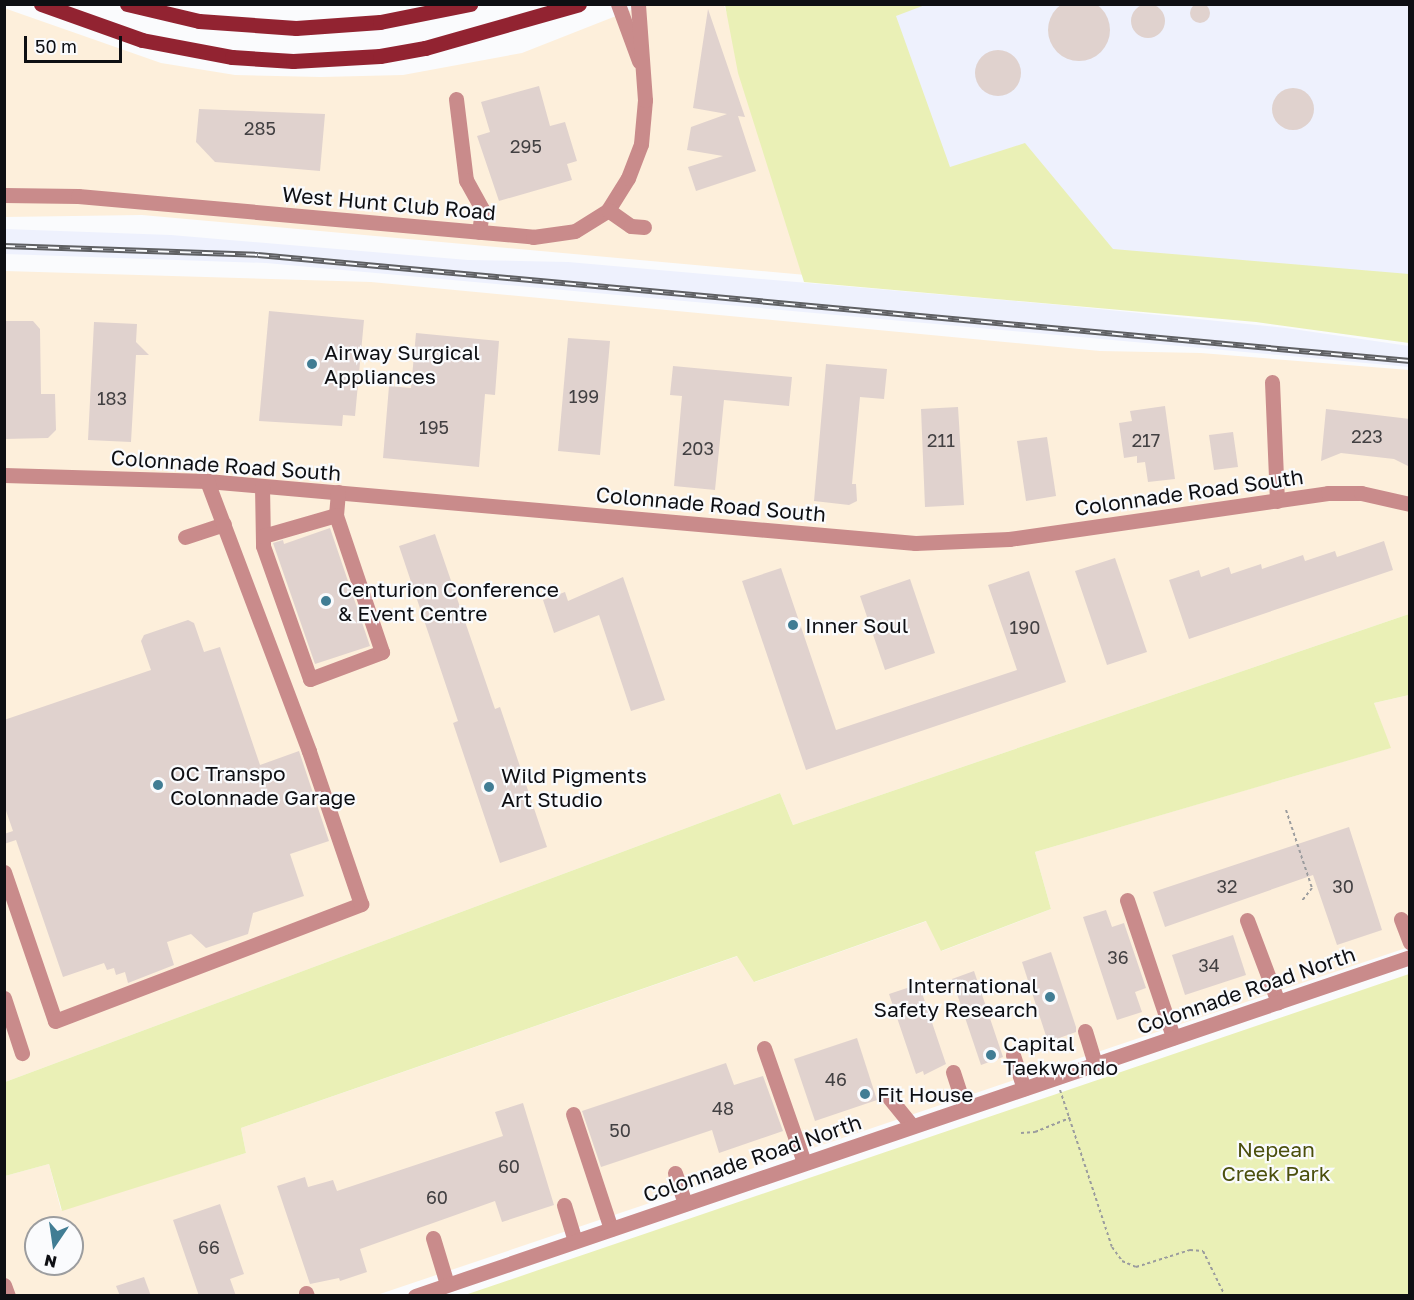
<!DOCTYPE html>
<style>
body{margin:0}
#map{position:relative;width:1414px;height:1300px;overflow:hidden;background:#fafbfd;font-family:"Golos Text",sans-serif}
div>[style]{position:absolute}
.commercial>*{inset:0;background:#fdefdb}
.built>*{inset:0;background:#eef1fd}
.green>*{inset:0;background:#eaf0b6}
.building>*{inset:0;background:#e0d2ce}
.round{border-radius:50%}
.path>*{height:2px;margin-top:-1px;transform-origin:0;background:repeating-linear-gradient(90deg,#9b9c9e 0 3px,transparent 0 6px)}
.minor>*{height:15px;margin:-7.5px;padding:0 7.5px;transform-origin:7.5px;border-radius:7.5px;background:#c98b8b}
.major>*{height:15px;margin:-7.5px;padding:0 7.5px;transform-origin:7.5px;border-radius:7.5px;background:#922331}
.rail>*{height:6px;margin-top:-3px;transform-origin:0;background:repeating-linear-gradient(90deg,#fafbfd 0 11px,#5f6063 0 22px);box-sizing:border-box;border-block:2px solid #5f6063}
.dots>*{width:16px;height:16px;translate:-50% -50%;box-sizing:border-box;border:3px solid #fafbfd;border-radius:50%}
span{translate:-50% -50%;white-space:nowrap;text-align:center;line-height:1.15;-webkit-text-stroke:4.5px #fafbfd;paint-order:stroke}
.number-label{font-size:18px;color:#424042}
.number-label span{-webkit-text-stroke-width:0}
.street-label{font-size:21px;color:#0e0f13}
.poi-label{font-size:21px;color:#0e0f13}
.left{translate:0 -50%;text-align:left}
.right{translate:-100% -50%;text-align:right}
.park-label{font-size:21px;color:#4b4f0c}
.frame{position:absolute;inset:0;border:6px solid #0e0f13;pointer-events:none}
.north{position:absolute;left:24px;top:1216px;width:60px;height:60px;box-sizing:border-box;background:#fafbfd;border:2px solid #9c9d9f;border-radius:50%;rotate:193deg;font-size:16px;font-weight:700;line-height:24px;text-align:center;color:#0e0f13}
.north::after{content:'';display:block;margin:auto;width:21px;height:27px;background:#417d94;clip-path:polygon(50% 0,100% 100%,50% 72%,0 100%)}
.scale{position:absolute;left:24px;top:36px;width:98px;height:27px;box-sizing:border-box;border:3px solid #0e0f13;border-top:0;padding-left:8px;font-size:18px;line-height:21px;white-space:nowrap;color:#0e0f13;-webkit-text-stroke:4px #fafbfd;paint-order:stroke}
</style>
<div id="map">
<div class="commercial">
<i style="clip-path:polygon(644px 5px,724px 5px,817px 276px,142px 215px,5px 217px,4px 8px,161px 63px,235px 75px,321px 77px,403px 75px,522px 53px)"></i>
<i style="clip-path:polygon(5px 271px,371px 282px,1100px 351px,1201px 353px,1409px 370px,1409px 614px,793px 825px,780px 793px,5px 1082px)"></i>
<i style="clip-path:polygon(evenodd,1409px 695px,1409px 947px,377px 1295px,5px 1296px,5px 1176px,49px 1164px,61px 1210px,246px 1153px,241px 1128px,738px 956px,755px 982px,927px 921px,942px 951px,1051px 909px,1035px 852px,1390px 748px,1374px 703px,1409px 695px,36px 1228px,72px 1228px,72px 1264px,36px 1264px,36px 1228px)"></i>
</div>
<div class="built">
<i style="clip-path:polygon(736px 5px,1409px 5px,1409px 279px,982px 280px)"></i>
<i style="clip-path:polygon(5px 229px,171px 235px,468px 260px,568px 262px,1060px 305px,1286px 328px,1409px 346px,1409px 367px,266px 263px,5px 254px)"></i>
</div>
<div class="green">
<i style="clip-path:polygon(725px 5px,925px 5px,896px 16px,950px 167px,1025px 143px,1113px 249px,1409px 274px,1409px 343px,1256px 322px,804px 282px,738px 73px)"></i>
<i style="clip-path:polygon(1409px 614px,1409px 695px,1374px 703px,1391px 748px,1035px 852px,1051px 909px,941px 951px,926px 921px,754px 982px,737px 956px,241px 1128px,246px 1153px,62px 1211px,49px 1164px,5px 1176px,5px 1082px,780px 793px,793px 825px)"></i>
<i style="clip-path:polygon(1409px 974px,1409px 1295px,465px 1295px)"></i>
</div>
<div class="building">
<i class="round" style="left:1048px;top:-1px;width:62px;height:62px"></i>
<i class="round" style="left:1190px;top:3px;width:20px;height:20px"></i>
<i class="round" style="left:1131px;top:4px;width:34px;height:34px"></i>
<i style="clip-path:polygon(708px 9px,745px 117px,738px 116px,756px 171px,696px 191px,688px 167px,723px 156px,687px 150px,691px 127px,727px 114px,693px 108px)"></i>
<i class="round" style="left:975px;top:50px;width:46px;height:46px"></i>
<i style="clip-path:polygon(539px 86px,550px 126px,565px 122px,577px 161px,567px 164px,572px 180px,499px 201px,477px 136px,490px 132px,481px 102px)"></i>
<i class="round" style="left:1272px;top:88px;width:42px;height:42px"></i>
<i style="clip-path:polygon(199px 109px,325px 114px,320px 171px,215px 162px,196px 142px)"></i>
<i style="clip-path:polygon(269px 311px,364px 320px,355px 416px,343px 415px,342px 426px,259px 421px)"></i>
<i style="clip-path:polygon(4px 321px,33px 321px,40px 329px,41px 394px,55px 394px,56px 430px,48px 438px,4px 439px)"></i>
<i style="clip-path:polygon(94px 322px,137px 324px,136px 342px,149px 355px,136px 355px,131px 442px,88px 440px)"></i>
<i style="clip-path:polygon(416px 333px,499px 341px,495px 395px,485px 394px,479px 467px,383px 458px,389px 386px,411px 388px)"></i>
<i style="clip-path:polygon(568px 338px,610px 341px,600px 455px,558px 451px)"></i>
<i style="clip-path:polygon(826px 364px,887px 369px,884px 399px,860px 397px,852px 484px,856px 484px,857px 501px,849px 505px,814px 501px)"></i>
<i style="clip-path:polygon(673px 366px,792px 377px,789px 406px,724px 400px,715px 490px,674px 486px,682px 396px,670px 395px)"></i>
<i style="clip-path:polygon(1165px 406px,1175px 479px,1148px 482px,1145px 462px,1137px 463px,1137px 456px,1124px 458px,1119px 423px,1132px 421px,1130px 411px)"></i>
<i style="clip-path:polygon(958px 407px,964px 505px,925px 507px,921px 409px)"></i>
<i style="clip-path:polygon(1326px 409px,1410px 419px,1410px 467px,1394px 459px,1341px 453px,1321px 461px)"></i>
<i style="clip-path:polygon(1233px 432px,1238px 467px,1214px 470px,1209px 435px)"></i>
<i style="clip-path:polygon(1047px 437px,1056px 496px,1026px 501px,1017px 441px)"></i>
<i style="clip-path:polygon(330px 528px,370px 646px,315px 664px,273px 543px,283px 540px,284px 544px)"></i>
<i style="clip-path:polygon(435px 534px,495px 709px,500px 707px,547px 847px,500px 863px,453px 723px,458px 721px,399px 546px)"></i>
<i style="clip-path:polygon(1384px 541px,1393px 570px,1189px 639px,1169px 580px,1199px 570px,1201px 577px,1229px 567px,1231px 574px,1261px 564px,1262px 569px,1303px 555px,1305px 561px,1335px 551px,1337px 557px)"></i>
<i style="clip-path:polygon(1115px 558px,1147px 652px,1107px 665px,1075px 571px)"></i>
<i style="clip-path:polygon(781px 568px,836px 730px,1017px 670px,988px 585px,1029px 571px,1066px 682px,806px 770px,742px 581px)"></i>
<i style="clip-path:polygon(623px 577px,665px 700px,631px 711px,599px 615px,554px 633px,543px 600px,565px 592px,568px 601px)"></i>
<i style="clip-path:polygon(910px 579px,935px 653px,885px 670px,860px 596px)"></i>
<i style="clip-path:polygon(188px 620px,194px 623px,204px 652px,220px 647px,260px 765px,299px 751px,329px 841px,290px 854px,304px 896px,253px 913px,248px 934px,206px 948px,191px 934px,167px 942px,174px 965px,128px 983px,125px 972px,116px 975px,114px 968px,107px 970px,104px 963px,63px 977px,16px 840px,4px 844px,4px 834px,13px 831px,4px 805px,4px 720px,151px 670px,141px 641px,144px 635px)"></i>
<i style="clip-path:polygon(1349px 827px,1382px 930px,1337px 945px,1313px 875px,1165px 927px,1153px 892px)"></i>
<i style="clip-path:polygon(1106px 910px,1112px 927px,1124px 923px,1146px 988px,1135px 992px,1142px 1012px,1117px 1020px,1083px 917px)"></i>
<i style="clip-path:polygon(1233px 935px,1246px 975px,1185px 995px,1172px 955px)"></i>
<i style="clip-path:polygon(1051px 952px,1076px 1027px,1076px 1032px,1048px 1042px,1022px 962px)"></i>
<i style="clip-path:polygon(974px 971px,1003px 1057px,981px 1065px,952px 979px)"></i>
<i style="clip-path:polygon(919px 984px,946px 1064px,924px 1075px,923px 1071px,916px 1074px,889px 994px)"></i>
<i style="clip-path:polygon(857px 1038px,877px 1100px,815px 1121px,794px 1059px)"></i>
<i style="clip-path:polygon(726px 1063px,734px 1085px,763px 1076px,783px 1131px,719px 1153px,712px 1130px,601px 1167px,582px 1111px)"></i>
<i style="clip-path:polygon(523px 1103px,554px 1205px,502px 1222px,495px 1201px,360px 1249px,367px 1272px,340px 1281px,339px 1278px,310px 1284px,277px 1186px,305px 1177px,308px 1187px,333px 1180px,337px 1191px,503px 1136px,495px 1112px)"></i>
<i style="clip-path:polygon(220px 1204px,244px 1274px,230px 1279px,236px 1296px,199px 1296px,173px 1220px)"></i>
<i style="clip-path:polygon(144px 1277px,151px 1296px,120px 1296px,116px 1286px)"></i>
</div>
<div class="path">
<i style="left:247px;top:6px;width:2px;rotate:-90deg"></i>
<i style="left:1286px;top:810px;width:82px;rotate:71.6deg"></i>
<i style="left:1312px;top:888px;width:18px;rotate:128deg"></i>
<i style="left:1060px;top:1090px;width:165px;rotate:71.7deg"></i>
<i style="left:1112px;top:1247px;width:17px;rotate:54deg"></i>
<i style="left:1122px;top:1261px;width:15px;rotate:23deg"></i>
<i style="left:1136px;top:1267px;width:57px;rotate:-17.5deg"></i>
<i style="left:1190px;top:1250px;width:13px;rotate:4deg"></i>
<i style="left:1203px;top:1251px;width:50px;rotate:63.9deg"></i>
<i style="left:1021px;top:1133px;width:14px;rotate:-4deg"></i>
<i style="left:1035px;top:1132px;width:38px;rotate:-22deg"></i>
</div>
<div class="minor">
<i style="left:618px;top:4px;width:61px;rotate:69.8deg"></i>
<i style="left:456px;top:99px;width:82px;rotate:83deg"></i>
<i style="left:466px;top:180px;width:33px;rotate:61deg"></i>
<i style="left:482px;top:209px;width:23px;rotate:97deg"></i>
<i style="left:4px;top:195px;width:74px;rotate:0.8deg"></i>
<i style="left:78px;top:196px;width:457px;rotate:5.1deg"></i>
<i style="left:533px;top:237px;width:42px;rotate:-8.1deg"></i>
<i style="left:575px;top:231px;width:39px;rotate:-32deg"></i>
<i style="left:608px;top:210px;width:38px;rotate:-58deg"></i>
<i style="left:628px;top:178px;width:36px;rotate:-69deg"></i>
<i style="left:641px;top:144px;width:44px;rotate:-84.8deg"></i>
<i style="left:645px;top:100px;width:96px;rotate:-94.2deg"></i>
<i style="left:608px;top:210px;width:28px;rotate:35deg"></i>
<i style="left:631px;top:226px;width:13px;rotate:4deg"></i>
<i style="left:1272px;top:382px;width:119px;rotate:87.6deg"></i>
<i style="left:4px;top:475px;width:203px;rotate:1.7deg"></i>
<i style="left:207px;top:481px;width:711px;rotate:5deg"></i>
<i style="left:915px;top:543px;width:94px;rotate:-2.4deg"></i>
<i style="left:1009px;top:539px;width:322px;rotate:-8.2deg"></i>
<i style="left:1328px;top:493px;width:33px"></i>
<i style="left:1361px;top:493px;width:50px;rotate:12.7deg"></i>
<i style="left:262px;top:486px;width:60px;rotate:89deg"></i>
<i style="left:263px;top:546px;width:141px;rotate:70.5deg"></i>
<i style="left:310px;top:679px;width:77px;rotate:-20.6deg"></i>
<i style="left:382px;top:652px;width:145px;rotate:-108.6deg"></i>
<i style="left:336px;top:515px;width:23px;rotate:-85deg"></i>
<i style="left:263px;top:536px;width:76px;rotate:-16deg"></i>
<i style="left:185px;top:537px;width:41px;rotate:-18.4deg"></i>
<i style="left:4px;top:872px;width:157px;rotate:71.1deg"></i>
<i style="left:55px;top:1021px;width:328px;rotate:-20.9deg"></i>
<i style="left:361px;top:904px;width:162px;rotate:-108.8deg"></i>
<i style="left:309px;top:751px;width:289px;rotate:-110.7deg"></i>
<i style="left:1127px;top:900px;width:145px;rotate:71.4deg"></i>
<i style="left:1401px;top:919px;width:25px;rotate:69deg"></i>
<i style="left:1247px;top:920px;width:88px;rotate:69.3deg"></i>
<i style="left:4px;top:998px;width:58px;rotate:71.9deg"></i>
<i style="left:1085px;top:1031px;width:34px;rotate:73deg"></i>
<i style="left:764px;top:1048px;width:121px;rotate:70.7deg"></i>
<i style="left:1013px;top:1055px;width:35px;rotate:72deg"></i>
<i style="left:953px;top:1072px;width:38px;rotate:72deg"></i>
<i style="left:887px;top:1095px;width:40px;rotate:51deg"></i>
<i style="left:573px;top:1114px;width:121px;rotate:71.7deg"></i>
<i style="left:675px;top:1173px;width:32px;rotate:72deg"></i>
<i style="left:564px;top:1205px;width:37px;rotate:73deg"></i>
<i style="left:433px;top:1238px;width:48px;rotate:73.1deg"></i>
<i style="left:4px;top:1285px;width:12px;rotate:70deg"></i>
<i style="left:306px;top:1293px;width:3px;rotate:72deg"></i>
<i style="left:415px;top:1296px;width:1051px;rotate:-18.81deg"></i>
</div>
<div class="major">
<i style="left:41px;top:4px;width:107px;rotate:19.6deg"></i>
<i style="left:142px;top:40px;width:92px;rotate:10.7deg"></i>
<i style="left:232px;top:57px;width:61px;rotate:3.8deg"></i>
<i style="left:293px;top:61px;width:87px;rotate:-3.3deg"></i>
<i style="left:380px;top:56px;width:46px;rotate:-10.1deg"></i>
<i style="left:425px;top:48px;width:160px;rotate:-15.9deg"></i>
<i style="left:127px;top:4px;width:74px;rotate:13.3deg"></i>
<i style="left:199px;top:21px;width:97px;rotate:4.1deg"></i>
<i style="left:296px;top:28px;width:84px;rotate:-4.1deg"></i>
<i style="left:380px;top:22px;width:92px;rotate:-11.3deg"></i>
</div>
<div class="rail">
<i style="left:4px;top:246px;width:254px;rotate:2deg"></i>
<i style="left:258px;top:255px;width:1157px;rotate:5.26deg"></i>
</div>
<div class="dots">
<i style="left:312px;top:364px;background:#417d94"></i>
<i style="left:326px;top:601px;background:#417d94"></i>
<i style="left:793px;top:625px;background:#417d94"></i>
<i style="left:158px;top:785px;background:#417d94"></i>
<i style="left:489px;top:787px;background:#417d94"></i>
<i style="left:1050px;top:997px;background:#417d94"></i>
<i style="left:991px;top:1055px;background:#417d94"></i>
<i style="left:865px;top:1094px;background:#417d94"></i>
</div>
<div class="number-label">
<span style="left:260px;top:128px">285</span>
<span style="left:526px;top:146px">295</span>
<span style="left:584px;top:396px">199</span>
<span style="left:112px;top:398px">183</span>
<span style="left:434px;top:427px">195</span>
<span style="left:1367px;top:436px">223</span>
<span style="left:941px;top:440px">211</span>
<span style="left:1146px;top:440px">217</span>
<span style="left:698px;top:448px">203</span>
<span style="left:1025px;top:627px">190</span>
<span style="left:1227px;top:886px">32</span>
<span style="left:1343px;top:886px">30</span>
<span style="left:1118px;top:957px">36</span>
<span style="left:1209px;top:965px">34</span>
<span style="left:836px;top:1079px">46</span>
<span style="left:723px;top:1108px">48</span>
<span style="left:620px;top:1130px">50</span>
<span style="left:509px;top:1166px">60</span>
<span style="left:437px;top:1197px">60</span>
<span style="left:209px;top:1247px">66</span>
</div>
<div class="street-label">
<span style="left:389px;top:203px;rotate:5deg">West Hunt Club Road</span>
<span style="left:226px;top:465px;rotate:4deg">Colonnade Road South</span>
<span style="left:1189px;top:492px;rotate:-8deg">Colonnade Road South</span>
<span style="left:711px;top:504px;rotate:5deg">Colonnade Road South</span>
<span style="left:1246px;top:990px;rotate:-19deg">Colonnade Road North</span>
<span style="left:752px;top:1158px;rotate:-19deg">Colonnade Road North</span>
</div>
<div class="poi-label">
<span class="left" style="left:324px;top:364px">Airway Surgical<br>Appliances</span>
<span class="left" style="left:338px;top:601px">Centurion Conference<br>&amp; Event Centre</span>
<span class="left" style="left:805px;top:625px">Inner Soul</span>
<span class="left" style="left:170px;top:785px">OC Transpo<br>Colonnade Garage</span>
<span class="left" style="left:501px;top:787px">Wild Pigments<br>Art Studio</span>
<span class="right" style="left:1038px;top:997px">International<br>Safety Research</span>
<span class="left" style="left:1003px;top:1055px">Capital<br>Taekwondo</span>
<span class="left" style="left:877px;top:1094px">Fit House</span>
</div>
<div class="park-label">
<span style="left:1276px;top:1161px">Nepean<br>Creek Park</span>
</div>
<div class="frame"></div>
<div class="north">N</div>
<div class="scale">50 m</div>
</div>
